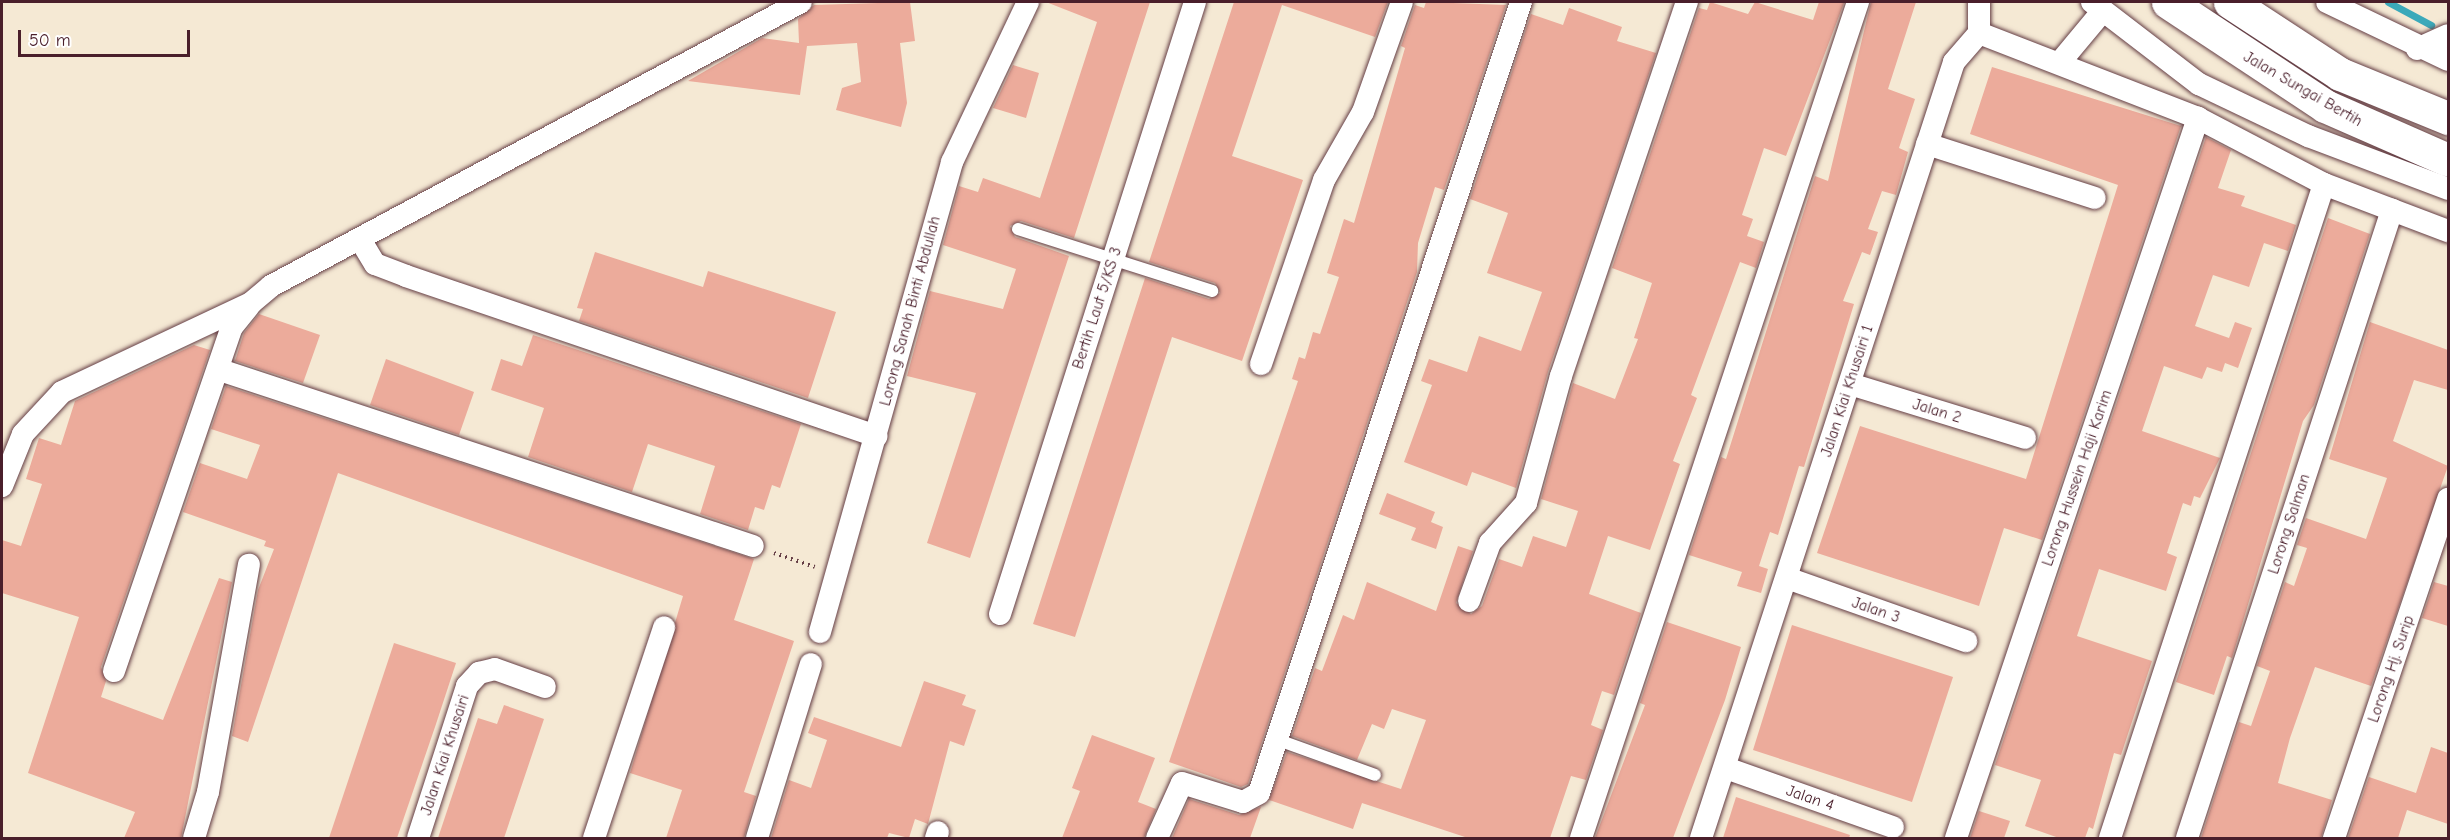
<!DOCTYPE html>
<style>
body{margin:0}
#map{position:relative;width:2450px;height:840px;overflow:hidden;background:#f5e9d4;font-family:"Comic Neue",sans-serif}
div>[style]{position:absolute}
.stream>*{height:7px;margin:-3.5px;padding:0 3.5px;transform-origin:3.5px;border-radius:3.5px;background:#3ba9ba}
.building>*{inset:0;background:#ecab9b}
.path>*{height:4px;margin-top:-2px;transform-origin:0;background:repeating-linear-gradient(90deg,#643d44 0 1.5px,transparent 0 6px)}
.roads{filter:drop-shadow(0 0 2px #643d44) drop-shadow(0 0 2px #643d44)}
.service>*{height:12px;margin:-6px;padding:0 6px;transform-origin:6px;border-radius:6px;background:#fff}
.minor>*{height:22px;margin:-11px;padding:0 11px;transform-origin:11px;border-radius:11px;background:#fff}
.primary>*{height:33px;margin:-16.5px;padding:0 16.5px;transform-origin:16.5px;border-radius:16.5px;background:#fff}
span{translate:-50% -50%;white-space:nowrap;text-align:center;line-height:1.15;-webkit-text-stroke:4.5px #fff;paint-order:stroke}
.street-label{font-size:16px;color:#4a1f2b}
.frame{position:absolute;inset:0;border:3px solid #4a1f2b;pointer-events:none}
.scale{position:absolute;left:18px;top:30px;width:172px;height:27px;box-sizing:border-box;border:3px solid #4a1f2b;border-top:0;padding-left:8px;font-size:18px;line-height:21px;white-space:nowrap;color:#4a1f2b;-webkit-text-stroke:4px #fff;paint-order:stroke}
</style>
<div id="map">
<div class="stream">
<i style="left:2388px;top:2px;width:49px;rotate:28.1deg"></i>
</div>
<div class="building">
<i style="clip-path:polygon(910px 2px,915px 41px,900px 43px,907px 103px,901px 127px,836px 110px,842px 88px,861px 82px,857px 43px,807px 46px,800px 95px,688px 81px,762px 38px,799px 43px,798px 19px,814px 5px)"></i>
<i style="clip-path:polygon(1046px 2px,1150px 2px,1074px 238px,1021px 221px,1010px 226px,1015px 237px,1069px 256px,970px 558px,927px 543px,976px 393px,907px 376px,930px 291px,1003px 309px,1016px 269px,943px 245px,959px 186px,978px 192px,983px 178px,1040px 198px,1097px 22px)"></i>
<i style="clip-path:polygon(1234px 2px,1388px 2px,1375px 37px,1282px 5px,1232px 156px,1303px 180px,1242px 361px,1172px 337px,1075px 637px,1033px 624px,1145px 278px,1209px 299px,1220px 293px,1215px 283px,1149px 262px)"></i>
<i style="clip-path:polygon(1426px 2px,1506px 5px,1444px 190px,1435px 187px,1418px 243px,1417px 272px,1248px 784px,1241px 787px,1169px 762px,1298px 381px,1292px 379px,1299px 357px,1305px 359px,1313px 332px,1320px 334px,1339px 277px,1327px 273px,1344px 219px,1354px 223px,1405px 48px,1401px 46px,1415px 5px,1424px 8px)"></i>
<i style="clip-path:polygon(1710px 2px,1748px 14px,1755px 2px,1813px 20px,1819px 2px,1844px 3px,1786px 156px,1764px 148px,1742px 215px,1753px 219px,1747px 236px,1764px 242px,1756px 268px,1740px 262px,1691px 395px,1697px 398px,1673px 461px,1680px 464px,1650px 550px,1608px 536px,1589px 594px,1641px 613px,1614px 695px,1602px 691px,1591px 725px,1603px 730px,1586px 780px,1571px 776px,1550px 838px,1468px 838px,1362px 803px,1353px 829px,1269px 800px,1287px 752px,1401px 789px,1426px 720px,1392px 709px,1384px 729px,1372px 724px,1357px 760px,1292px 736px,1315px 668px,1322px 671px,1343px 615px,1354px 620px,1367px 582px,1436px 611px,1458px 546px,1473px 551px,1456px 603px,1471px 614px,1482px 606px,1499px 559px,1522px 567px,1533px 536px,1566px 547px,1578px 511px,1541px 499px,1573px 383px,1615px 399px,1638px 339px,1634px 338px,1652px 283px,1612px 268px,1699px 8px,1707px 10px)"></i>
<i style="clip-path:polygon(1871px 2px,1916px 2px,1888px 89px,1915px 99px,1899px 148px,1908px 152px,1896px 195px,1882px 191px,1868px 229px,1878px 232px,1870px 255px,1862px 252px,1843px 301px,1854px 304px,1804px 467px,1799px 466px,1778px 535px,1770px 532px,1759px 566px,1768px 569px,1761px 593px,1737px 586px,1742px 572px,1689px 555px,1721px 457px,1726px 459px,1815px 176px,1828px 181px)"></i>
<i style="clip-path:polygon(1569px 8px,1622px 27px,1617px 41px,1656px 53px,1548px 372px,1516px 488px,1472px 472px,1467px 486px,1404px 462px,1432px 385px,1421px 381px,1429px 359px,1467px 372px,1479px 336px,1521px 351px,1542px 292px,1487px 273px,1508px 213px,1470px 199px,1531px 14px,1563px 25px)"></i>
<i style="clip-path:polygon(1013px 65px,1039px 73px,1026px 118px,993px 108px)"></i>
<i style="clip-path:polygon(1992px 67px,2181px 126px,2042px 540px,2004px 528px,1979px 606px,1817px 553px,1860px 426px,2026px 479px,2118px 185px,1970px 134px)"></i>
<i style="clip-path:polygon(2206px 137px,2231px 150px,2218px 188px,2245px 196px,2241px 206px,2296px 225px,2288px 251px,2264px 243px,2249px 287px,2213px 275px,2195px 326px,2229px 338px,2235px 322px,2252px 328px,2238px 368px,2225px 363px,2222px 372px,2207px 367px,2202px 379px,2164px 366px,2142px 431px,2220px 458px,2200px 498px,2194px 496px,2191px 506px,2183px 503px,2167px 553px,2177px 557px,2166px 591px,2099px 569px,2077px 636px,2152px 661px,2121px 755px,2114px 753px,2093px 829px,2089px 827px,2085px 838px,2059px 838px,2025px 826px,2041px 780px,1995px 765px)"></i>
<i style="clip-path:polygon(2328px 218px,2370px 234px,2314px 405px,2303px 421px,2232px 658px,2227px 656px,2214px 695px,2176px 682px)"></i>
<i style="clip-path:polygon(595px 252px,703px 287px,708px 271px,836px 312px,808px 398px,579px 321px,583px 309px,577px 308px)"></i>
<i style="clip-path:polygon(259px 314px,320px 335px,303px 383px,235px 361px,244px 333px)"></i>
<i style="clip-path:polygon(2370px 322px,2448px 350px,2448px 390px,2414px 380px,2393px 441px,2448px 466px,2371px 686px,2315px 667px,2290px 738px,2278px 783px,2332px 800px,2321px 838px,2201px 838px,2239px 722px,2251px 726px,2270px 671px,2257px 666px,2285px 582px,2294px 586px,2307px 548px,2297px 545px,2306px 518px,2366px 539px,2387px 478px,2329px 459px)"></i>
<i style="clip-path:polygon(533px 335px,801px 424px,780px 488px,772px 485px,764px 510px,755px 507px,748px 530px,700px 514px,715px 466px,648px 444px,632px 492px,528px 457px,544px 408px,491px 390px,501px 359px,522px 366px)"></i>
<i style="clip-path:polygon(194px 345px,210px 350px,101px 667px,106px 681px,101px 697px,163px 720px,219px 578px,232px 582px,181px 838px,124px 838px,135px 812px,28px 773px,79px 617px,2px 593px,2px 540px,21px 546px,42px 484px,26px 479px,39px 438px,61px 445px,75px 401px)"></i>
<i style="clip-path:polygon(386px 359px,474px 392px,459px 435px,370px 405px)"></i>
<i style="clip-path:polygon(226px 386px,754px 559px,734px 620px,794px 641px,744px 792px,756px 796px,744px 838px,666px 838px,682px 790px,630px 773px,683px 596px,338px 473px,248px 742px,232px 736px,258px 590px,274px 549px,264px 546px,266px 541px,183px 512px,200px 463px,247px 479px,260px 445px,211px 429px)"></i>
<i style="clip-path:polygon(1387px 493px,1435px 512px,1431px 522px,1443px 527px,1436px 549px,1411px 540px,1416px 528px,1379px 514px)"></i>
<i style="clip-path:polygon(2434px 582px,2448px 586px,2448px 626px,2422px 618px)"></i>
<i style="clip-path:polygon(1667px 622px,1741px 647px,1725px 700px,1673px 838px,1595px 838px,1645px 705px,1640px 703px)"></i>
<i style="clip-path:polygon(1792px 625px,1953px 677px,1912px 802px,1753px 750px)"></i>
<i style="clip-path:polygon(394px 643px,456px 663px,436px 724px,397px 838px,329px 838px)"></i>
<i style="clip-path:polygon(924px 681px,966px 695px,962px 705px,976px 710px,964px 746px,950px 741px,928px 824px,915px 819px,909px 838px,889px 833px,887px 838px,771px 838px,789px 780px,811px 788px,827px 740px,808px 733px,814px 717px,901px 747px)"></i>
<i style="clip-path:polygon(504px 705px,544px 719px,504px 838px,438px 838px,478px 718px,497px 724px)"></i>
<i style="clip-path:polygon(1092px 735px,1155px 758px,1138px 802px,1156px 809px,1144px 838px,1062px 838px,1080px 791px,1072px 788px)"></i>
<i style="clip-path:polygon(2431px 747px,2448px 753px,2448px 824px,2407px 810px,2398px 838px,2348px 838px,2369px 777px,2416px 793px)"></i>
<i style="clip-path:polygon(1736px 797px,1850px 835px,1849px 838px,1723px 838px)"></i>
<i style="clip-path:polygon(1189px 799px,1239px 815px,1261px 807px,1250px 838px,1172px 838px)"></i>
<i style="clip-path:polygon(1979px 811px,2010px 821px,2004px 838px,1970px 838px)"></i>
</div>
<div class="path">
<i style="left:774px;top:553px;width:43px;rotate:18.9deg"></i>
</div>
<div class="roads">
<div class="service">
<i style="left:1018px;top:229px;width:204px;rotate:17.7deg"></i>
<i style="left:1278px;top:740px;width:103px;rotate:19.8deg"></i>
</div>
<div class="minor">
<i style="left:1979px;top:2px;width:31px;rotate:90deg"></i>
<i style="left:2092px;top:2px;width:135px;rotate:37.5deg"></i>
<i style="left:2199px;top:84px;width:121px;rotate:25.5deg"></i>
<i style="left:2308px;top:136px;width:150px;rotate:20.7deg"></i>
<i style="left:2327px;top:2px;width:134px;rotate:25.6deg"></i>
<i style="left:2417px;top:49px;width:34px;rotate:-24deg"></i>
<i style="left:2061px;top:61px;width:62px;rotate:-50.2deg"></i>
<i style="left:1927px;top:144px;width:176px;rotate:17.8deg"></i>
<i style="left:361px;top:241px;width:27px;rotate:59deg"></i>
<i style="left:375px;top:264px;width:33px;rotate:21deg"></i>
<i style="left:406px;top:276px;width:497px;rotate:18.8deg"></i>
<i style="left:1261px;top:364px;width:194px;rotate:-71.1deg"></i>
<i style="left:1324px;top:180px;width:78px;rotate:-60.2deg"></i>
<i style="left:1363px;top:112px;width:117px;rotate:-70.5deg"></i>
<i style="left:220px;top:370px;width:561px;rotate:18.27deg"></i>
<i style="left:1850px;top:384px;width:183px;rotate:17.1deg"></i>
<i style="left:2px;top:486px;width:56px;rotate:-68deg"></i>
<i style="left:23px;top:434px;width:57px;rotate:-47.1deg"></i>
<i style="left:62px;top:392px;width:209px;rotate:-25.2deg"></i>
<i style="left:251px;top:303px;width:26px;rotate:-40deg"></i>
<i style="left:271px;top:286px;width:601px;rotate:-28.18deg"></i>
<i style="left:1787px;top:578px;width:190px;rotate:19.4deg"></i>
<i style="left:1469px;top:601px;width:62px;rotate:-70.1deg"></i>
<i style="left:1490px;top:543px;width:54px;rotate:-48deg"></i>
<i style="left:1526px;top:503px;width:132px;rotate:-74.6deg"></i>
<i style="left:1561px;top:376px;width:395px;rotate:-71.4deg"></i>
<i style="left:1000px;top:614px;width:642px;rotate:-72.33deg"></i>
<i style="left:820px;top:632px;width:488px;rotate:-74.3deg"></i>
<i style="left:952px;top:162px;width:177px;rotate:-64.6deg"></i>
<i style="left:114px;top:671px;width:364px;rotate:-71.1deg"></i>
<i style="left:232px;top:327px;width:26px;rotate:-51deg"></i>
<i style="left:1726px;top:768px;width:177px;rotate:19.5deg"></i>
<i style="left:194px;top:838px;width:48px;rotate:-73.1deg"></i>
<i style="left:208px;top:792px;width:231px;rotate:-79.8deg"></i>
<i style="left:418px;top:838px;width:160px;rotate:-72.1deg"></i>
<i style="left:467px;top:686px;width:18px;rotate:-47deg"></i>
<i style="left:479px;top:673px;width:16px;rotate:-14deg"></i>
<i style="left:495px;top:669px;width:53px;rotate:19.8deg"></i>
<i style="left:594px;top:838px;width:222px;rotate:-71.6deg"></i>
<i style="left:757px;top:838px;width:182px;rotate:-72.8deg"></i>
<i style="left:936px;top:838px;width:6px;rotate:-72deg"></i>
<i style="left:1157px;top:838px;width:60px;rotate:-65.6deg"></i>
<i style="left:1182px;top:783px;width:64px;rotate:17.3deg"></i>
<i style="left:1243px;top:802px;width:18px;rotate:-29deg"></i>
<i style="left:1259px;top:793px;width:833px;rotate:-71.67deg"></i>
<i style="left:1581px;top:838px;width:881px;rotate:-71.67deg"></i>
<i style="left:1701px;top:838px;width:816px;rotate:-71.94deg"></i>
<i style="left:1954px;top:62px;width:38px;rotate:-49deg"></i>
<i style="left:1979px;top:33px;width:235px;rotate:21.2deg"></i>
<i style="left:2198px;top:118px;width:142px;rotate:27.6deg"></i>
<i style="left:2324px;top:184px;width:133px;rotate:20.8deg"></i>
<i style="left:1956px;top:838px;width:760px;rotate:-71.42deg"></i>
<i style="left:2110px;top:838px;width:688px;rotate:-71.88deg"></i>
<i style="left:2187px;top:838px;width:661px;rotate:-71.92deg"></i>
<i style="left:2334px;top:838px;width:358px;rotate:-71.4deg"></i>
</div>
<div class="primary">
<i style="left:2168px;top:2px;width:188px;rotate:33.5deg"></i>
<i style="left:2325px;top:106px;width:134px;rotate:23.7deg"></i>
<i style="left:2230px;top:2px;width:131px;rotate:33.2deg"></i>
<i style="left:2340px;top:74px;width:117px;rotate:22.2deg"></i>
</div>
</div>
<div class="street-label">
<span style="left:2303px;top:89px;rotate:30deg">Jalan Sungai Bertih</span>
<span style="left:1097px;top:308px;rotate:-72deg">Bertih Laut 5/KS 3</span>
<span style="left:910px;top:311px;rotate:-75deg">Lorong Sanah Binti Abdullah</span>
<span style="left:1847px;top:391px;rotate:-72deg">Jalan Kiai Khusairi 1</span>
<span style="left:1937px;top:411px;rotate:17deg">Jalan 2</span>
<span style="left:2077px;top:478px;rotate:-71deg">Lorong Hussein Haji Karim</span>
<span style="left:2289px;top:524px;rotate:-72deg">Lorong Salman</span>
<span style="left:1876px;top:610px;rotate:19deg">Jalan 3</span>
<span style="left:2391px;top:669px;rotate:-71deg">Lorong Hj. Surip</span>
<span style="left:445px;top:755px;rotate:-72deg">Jalan Kiai Khusairi</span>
<span style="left:1810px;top:798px;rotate:19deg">Jalan 4</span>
</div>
<div class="frame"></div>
<div class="scale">50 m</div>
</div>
